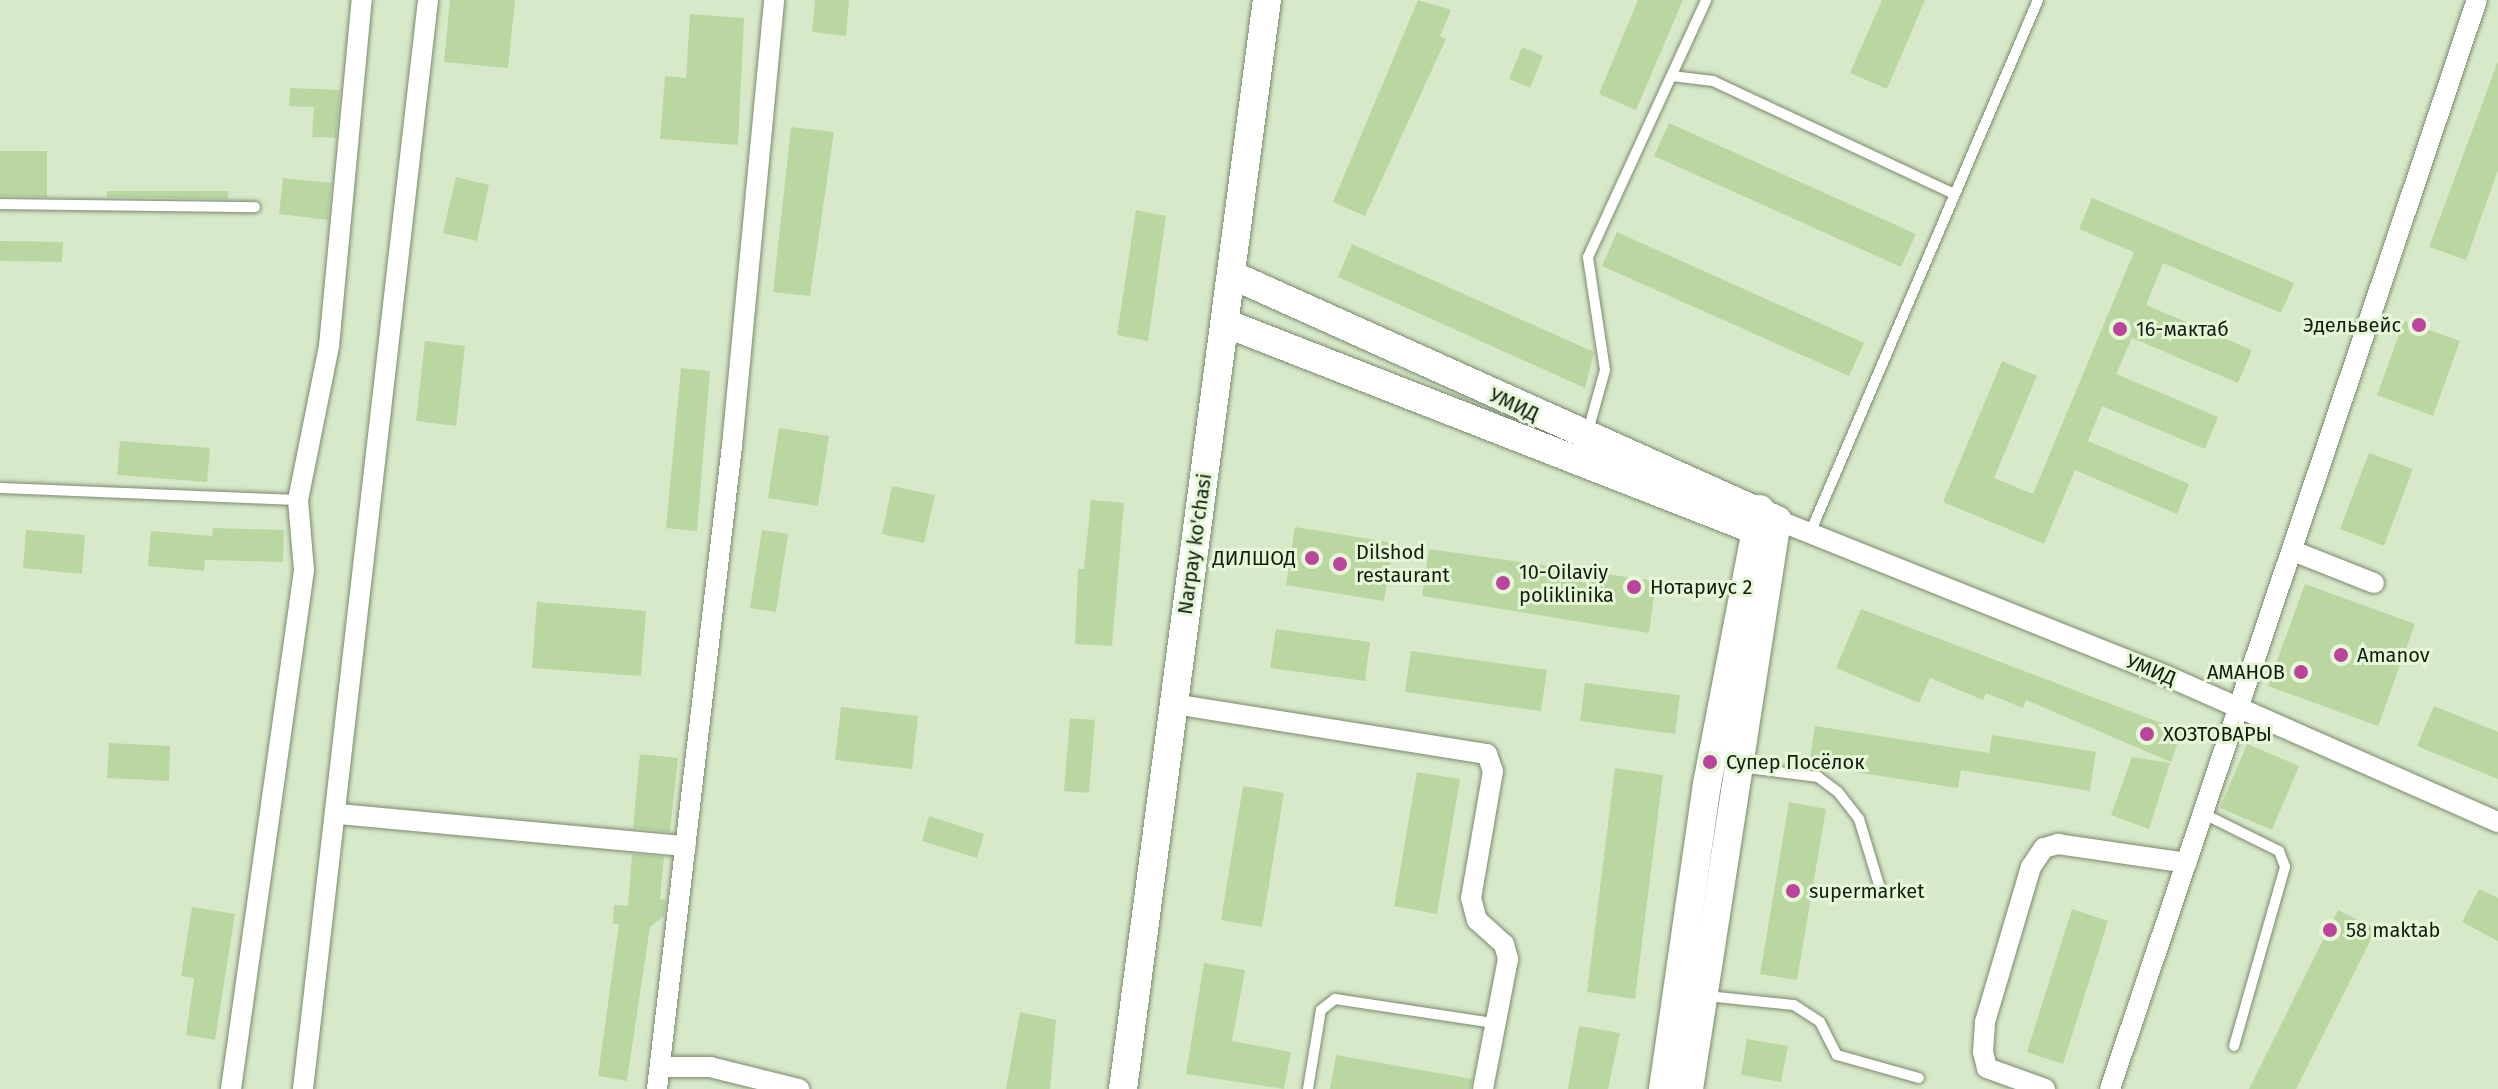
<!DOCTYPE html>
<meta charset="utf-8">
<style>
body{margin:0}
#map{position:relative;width:2498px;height:1089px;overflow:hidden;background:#d8e9ca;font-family:"Fira Sans",sans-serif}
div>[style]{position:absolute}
.building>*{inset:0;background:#bad7a2}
.roads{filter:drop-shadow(0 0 2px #7a8a6d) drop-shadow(0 0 2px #7a8a6d)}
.lane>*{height:10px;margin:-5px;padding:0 5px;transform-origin:5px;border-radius:5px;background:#fff}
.street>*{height:20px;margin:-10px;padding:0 10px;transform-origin:10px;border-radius:10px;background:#fff}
.secondary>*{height:28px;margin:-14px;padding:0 14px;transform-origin:14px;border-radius:14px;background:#fff}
.dots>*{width:22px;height:22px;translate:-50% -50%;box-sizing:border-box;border:4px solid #e5f7d7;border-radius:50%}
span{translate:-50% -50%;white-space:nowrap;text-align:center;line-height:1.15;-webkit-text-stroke:6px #e5f7d7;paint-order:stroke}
.poi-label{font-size:20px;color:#141b0f}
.right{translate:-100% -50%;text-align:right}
.left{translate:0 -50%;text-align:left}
.street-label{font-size:20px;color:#141b0f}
</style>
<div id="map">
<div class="building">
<i style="clip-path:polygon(450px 0,515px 0,508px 68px,444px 62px)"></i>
<i style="clip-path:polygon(815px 0,849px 0,846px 36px,812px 32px)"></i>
<i style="clip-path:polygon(1418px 0,1451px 10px,1440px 36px,1446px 39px,1365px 216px,1333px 202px)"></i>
<i style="clip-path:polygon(1638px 0,1683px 0,1636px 110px,1599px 94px)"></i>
<i style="clip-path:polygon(1882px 0,1925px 0,1887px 89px,1850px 73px)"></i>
<i style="clip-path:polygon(690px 14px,744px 18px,738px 145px,660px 139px,665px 76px,686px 78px)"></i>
<i style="clip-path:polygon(1522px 47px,1543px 56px,1530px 88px,1509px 79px)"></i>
<i style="clip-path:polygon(2498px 61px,2498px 170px,2466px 260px,2429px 247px)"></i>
<i style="clip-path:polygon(290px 88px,340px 90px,336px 138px,312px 137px,314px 107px,289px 106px)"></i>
<i style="clip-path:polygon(1669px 123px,1916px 234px,1901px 267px,1654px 156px)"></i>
<i style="clip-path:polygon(791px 127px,834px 132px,810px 296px,773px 292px)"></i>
<i style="clip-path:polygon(0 151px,47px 151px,47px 197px,0 196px)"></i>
<i style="clip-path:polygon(456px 177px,489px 185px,477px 241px,443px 233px)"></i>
<i style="clip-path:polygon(283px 178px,331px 183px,328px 220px,279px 214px)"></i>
<i style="clip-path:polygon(107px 191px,228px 191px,228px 199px,107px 197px)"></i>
<i style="clip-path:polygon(2092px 198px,2294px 283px,2281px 313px,2163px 263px,2146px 305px,2252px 350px,2238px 383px,2132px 338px,2116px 374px,2218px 417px,2205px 449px,2102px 406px,2088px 441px,2189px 484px,2177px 514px,2075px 470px,2044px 544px,1943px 502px,2002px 361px,2037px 376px,1994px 478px,2033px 494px,2134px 252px,2079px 229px)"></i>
<i style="clip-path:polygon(1136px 210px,1166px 216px,1148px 341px,1117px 335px)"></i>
<i style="clip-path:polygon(1617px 232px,1864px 343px,1849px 376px,1602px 266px)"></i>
<i style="clip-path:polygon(0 241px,63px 242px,62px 262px,0 261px)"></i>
<i style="clip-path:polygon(1352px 244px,1594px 352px,1585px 388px,1338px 277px)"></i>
<i style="clip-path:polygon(2404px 321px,2460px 341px,2433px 416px,2377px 395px)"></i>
<i style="clip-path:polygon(425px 341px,465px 346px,456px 426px,416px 421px)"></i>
<i style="clip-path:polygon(681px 368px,710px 371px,697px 531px,666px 528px)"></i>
<i style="clip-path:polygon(779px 428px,829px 436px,818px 506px,768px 498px)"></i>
<i style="clip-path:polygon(120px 441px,210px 448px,207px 482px,117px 475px)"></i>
<i style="clip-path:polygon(2369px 453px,2413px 469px,2384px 546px,2340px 529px)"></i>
<i style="clip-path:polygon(892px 486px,935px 495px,924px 543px,882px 534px)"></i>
<i style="clip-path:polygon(1091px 500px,1124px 503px,1112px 646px,1075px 644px,1078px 569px,1084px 569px)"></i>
<i style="clip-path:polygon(1295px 527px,1394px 543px,1384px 601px,1286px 585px)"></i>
<i style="clip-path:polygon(213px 528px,284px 530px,283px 562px,205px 560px,204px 571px,148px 566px,151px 531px,212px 536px)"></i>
<i style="clip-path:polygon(26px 530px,85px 535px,82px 574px,23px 568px)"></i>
<i style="clip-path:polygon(762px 530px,788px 534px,776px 612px,750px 608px)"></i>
<i style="clip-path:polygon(1429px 549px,1656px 581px,1649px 633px,1422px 596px)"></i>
<i style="clip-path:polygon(2305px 584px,2415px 624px,2378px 726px,2268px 686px)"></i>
<i style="clip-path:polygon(537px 602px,646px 611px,641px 676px,532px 668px)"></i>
<i style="clip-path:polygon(1861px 609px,2182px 731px,2171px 762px,2026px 700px,2023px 708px,1986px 693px,1983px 700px,1930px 678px,1919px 703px,1836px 668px)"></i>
<i style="clip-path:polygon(1276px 629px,1370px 642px,1365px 681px,1270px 668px)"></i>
<i style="clip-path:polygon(1411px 651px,1547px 670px,1541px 711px,1405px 692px)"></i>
<i style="clip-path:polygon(1585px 683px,1680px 695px,1675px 734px,1580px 721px)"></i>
<i style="clip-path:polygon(2434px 706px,2498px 732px,2498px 779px,2417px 746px)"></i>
<i style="clip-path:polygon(841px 707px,918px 716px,912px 769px,835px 760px)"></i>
<i style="clip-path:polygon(1070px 718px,1095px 720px,1089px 793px,1064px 791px)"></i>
<i style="clip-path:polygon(1815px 726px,1989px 753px,1992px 735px,2096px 752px,2090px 791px,1961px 770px,1958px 788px,1809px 765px)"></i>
<i style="clip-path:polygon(109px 743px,170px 746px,169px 781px,107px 778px)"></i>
<i style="clip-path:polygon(2247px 744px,2299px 766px,2272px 830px,2220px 808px)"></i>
<i style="clip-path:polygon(640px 754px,678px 758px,670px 832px,633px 828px)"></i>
<i style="clip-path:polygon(2132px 757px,2170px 763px,2149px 829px,2111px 815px)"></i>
<i style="clip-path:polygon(1615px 768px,1663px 775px,1635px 999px,1587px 992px)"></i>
<i style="clip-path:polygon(1417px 772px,1460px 779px,1437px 914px,1394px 906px)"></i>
<i style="clip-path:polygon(1243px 786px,1284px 793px,1262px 927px,1221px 920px)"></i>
<i style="clip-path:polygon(1789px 802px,1826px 809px,1797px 980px,1760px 974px)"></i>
<i style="clip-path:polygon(929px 816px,984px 834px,977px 858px,922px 841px)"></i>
<i style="clip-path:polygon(632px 854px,664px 857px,660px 899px,666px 900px,664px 916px,650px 927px,627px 1081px,598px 1076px,619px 924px,613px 924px,614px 905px,628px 906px)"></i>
<i style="clip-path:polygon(2479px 889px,2498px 898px,2498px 941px,2462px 922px)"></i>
<i style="clip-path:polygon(192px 907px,235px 914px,215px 1040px,186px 1035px,194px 978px,181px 976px)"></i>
<i style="clip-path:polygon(2072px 909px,2108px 921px,2063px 1064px,2027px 1052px)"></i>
<i style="clip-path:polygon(2338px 910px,2376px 929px,2296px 1089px,2249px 1089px)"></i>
<i style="clip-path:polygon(1204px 963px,1245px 970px,1232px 1041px,1291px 1052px,1284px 1089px,1186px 1074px)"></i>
<i style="clip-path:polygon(1020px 1012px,1056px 1020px,1050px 1089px,1006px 1089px)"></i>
<i style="clip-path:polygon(1579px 1026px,1620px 1033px,1608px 1089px,1568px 1089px)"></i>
<i style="clip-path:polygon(1747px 1039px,1788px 1046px,1781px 1082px,1741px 1075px)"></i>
<i style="clip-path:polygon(1336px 1055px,1472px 1079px,1470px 1089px,1330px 1089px)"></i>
</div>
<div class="roads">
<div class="lane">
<i style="left:1672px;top:76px;width:41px;rotate:7deg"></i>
<i style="left:1713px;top:81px;width:264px;rotate:25.1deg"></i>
<i style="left:0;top:204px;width:255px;rotate:0.7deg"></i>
<i style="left:1588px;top:431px;width:63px;rotate:-74.4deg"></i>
<i style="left:1605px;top:370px;width:114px;rotate:-98.6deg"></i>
<i style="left:1588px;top:257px;width:283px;rotate:-65.3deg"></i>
<i style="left:0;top:488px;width:298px;rotate:2.3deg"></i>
<i style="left:1810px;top:533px;width:580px;rotate:-66.84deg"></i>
<i style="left:1740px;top:767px;width:79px;rotate:7.3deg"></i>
<i style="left:1818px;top:777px;width:25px;rotate:37deg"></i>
<i style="left:1838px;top:792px;width:34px;rotate:52deg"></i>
<i style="left:1859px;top:819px;width:72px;rotate:73.1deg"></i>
<i style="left:2204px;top:814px;width:84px;rotate:26.3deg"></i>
<i style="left:2279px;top:851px;width:17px;rotate:69deg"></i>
<i style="left:2285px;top:867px;width:186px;rotate:105.9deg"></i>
<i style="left:1707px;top:996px;width:87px;rotate:5.9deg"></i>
<i style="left:1794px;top:1005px;width:31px;rotate:33deg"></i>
<i style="left:1820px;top:1022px;width:37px;rotate:63deg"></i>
<i style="left:1837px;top:1055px;width:85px;rotate:15.7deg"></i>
<i style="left:1308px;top:1089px;width:80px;rotate:-80.7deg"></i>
<i style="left:1321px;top:1010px;width:18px;rotate:-38deg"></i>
<i style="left:1335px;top:999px;width:161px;rotate:8.6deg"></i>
</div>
<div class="street">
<i style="left:1777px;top:520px;width:422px;rotate:21.8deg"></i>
<i style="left:2169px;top:677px;width:360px;rotate:23.8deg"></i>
<i style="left:2293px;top:551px;width:87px;rotate:21.6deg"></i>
<i style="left:1174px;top:704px;width:317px;rotate:9.1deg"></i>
<i style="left:1487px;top:754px;width:18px;rotate:71deg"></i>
<i style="left:1493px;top:771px;width:129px;rotate:99.8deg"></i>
<i style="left:1471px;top:898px;width:23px;rotate:75deg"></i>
<i style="left:1477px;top:920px;width:36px;rotate:42deg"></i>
<i style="left:1504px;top:944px;width:16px;rotate:75deg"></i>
<i style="left:1508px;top:959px;width:132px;rotate:100.9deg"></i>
<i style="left:338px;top:814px;width:349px;rotate:5.3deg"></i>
<i style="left:662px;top:1067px;width:48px"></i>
<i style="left:710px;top:1067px;width:92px;rotate:13.9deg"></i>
<i style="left:231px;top:1089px;width:524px;rotate:-81.99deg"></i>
<i style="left:304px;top:570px;width:70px;rotate:-94.9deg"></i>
<i style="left:298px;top:500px;width:157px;rotate:-78.6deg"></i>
<i style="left:329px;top:346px;width:348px;rotate:-84.6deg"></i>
<i style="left:303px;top:1089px;width:1096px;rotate:-83.45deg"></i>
<i style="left:657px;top:1089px;width:647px;rotate:-83.35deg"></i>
<i style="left:732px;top:446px;width:448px;rotate:-84.6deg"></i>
<i style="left:2045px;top:1089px;width:62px;rotate:-160.1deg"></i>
<i style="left:1987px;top:1068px;width:16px;rotate:-104deg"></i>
<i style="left:1983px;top:1052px;width:30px;rotate:-86deg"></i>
<i style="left:1985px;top:1022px;width:162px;rotate:-73.5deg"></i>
<i style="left:2031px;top:867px;width:23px;rotate:-56deg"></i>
<i style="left:2044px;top:848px;width:15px;rotate:-16deg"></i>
<i style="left:2058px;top:844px;width:130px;rotate:8.4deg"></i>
<i style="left:2110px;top:1089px;width:1149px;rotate:-71.38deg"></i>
</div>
<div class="secondary">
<i style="left:1232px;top:275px;width:598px;rotate:24.21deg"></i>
<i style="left:1777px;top:520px;width:576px;rotate:98.79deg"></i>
<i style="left:1225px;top:323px;width:583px;rotate:21.33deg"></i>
<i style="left:1123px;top:1089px;width:1098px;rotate:-82.47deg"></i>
<i style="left:1663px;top:1089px;width:308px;rotate:-81.8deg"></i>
<i style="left:1707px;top:784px;width:280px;rotate:-79.1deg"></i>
</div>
</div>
<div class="dots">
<i style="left:2419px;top:325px;background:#bb459c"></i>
<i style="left:2120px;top:329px;background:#bb459c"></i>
<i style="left:1312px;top:558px;background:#bb459c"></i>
<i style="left:1340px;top:564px;background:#bb459c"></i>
<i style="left:1503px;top:583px;background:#bb459c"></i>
<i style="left:1634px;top:587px;background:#bb459c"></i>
<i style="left:2341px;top:655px;background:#bb459c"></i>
<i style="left:2301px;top:672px;background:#bb459c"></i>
<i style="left:2147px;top:734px;background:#bb459c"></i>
<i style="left:1710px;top:762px;background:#bb459c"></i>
<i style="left:1793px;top:891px;background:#bb459c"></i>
<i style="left:2330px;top:930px;background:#bb459c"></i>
</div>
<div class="poi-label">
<span class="right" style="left:2401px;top:325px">Эдельвейс</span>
<span class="left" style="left:2136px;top:329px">16-мактаб</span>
<span class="left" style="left:1356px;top:564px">Dilshod<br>restaurant</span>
<span class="right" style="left:1296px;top:558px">ДИЛШОД</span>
<span class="left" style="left:1519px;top:584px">10-Oilaviy<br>poliklinika</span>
<span class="left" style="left:1650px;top:587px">Нотариус 2</span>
<span class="left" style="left:2357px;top:655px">Amanov</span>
<span class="right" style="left:2285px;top:672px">АМАНОВ</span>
<span class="left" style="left:2163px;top:734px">ХОЗТОВАРЫ</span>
<span class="left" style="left:1726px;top:762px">Супер Посёлок</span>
<span class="left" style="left:1809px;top:891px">supermarket</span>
<span class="left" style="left:2346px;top:930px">58 maktab</span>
</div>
<div class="street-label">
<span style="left:1514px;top:405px;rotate:25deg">УМИД</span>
<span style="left:1195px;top:544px;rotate:-82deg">Narpay ko'chasi</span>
<span style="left:2151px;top:670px;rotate:22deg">УМИД</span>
</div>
</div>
